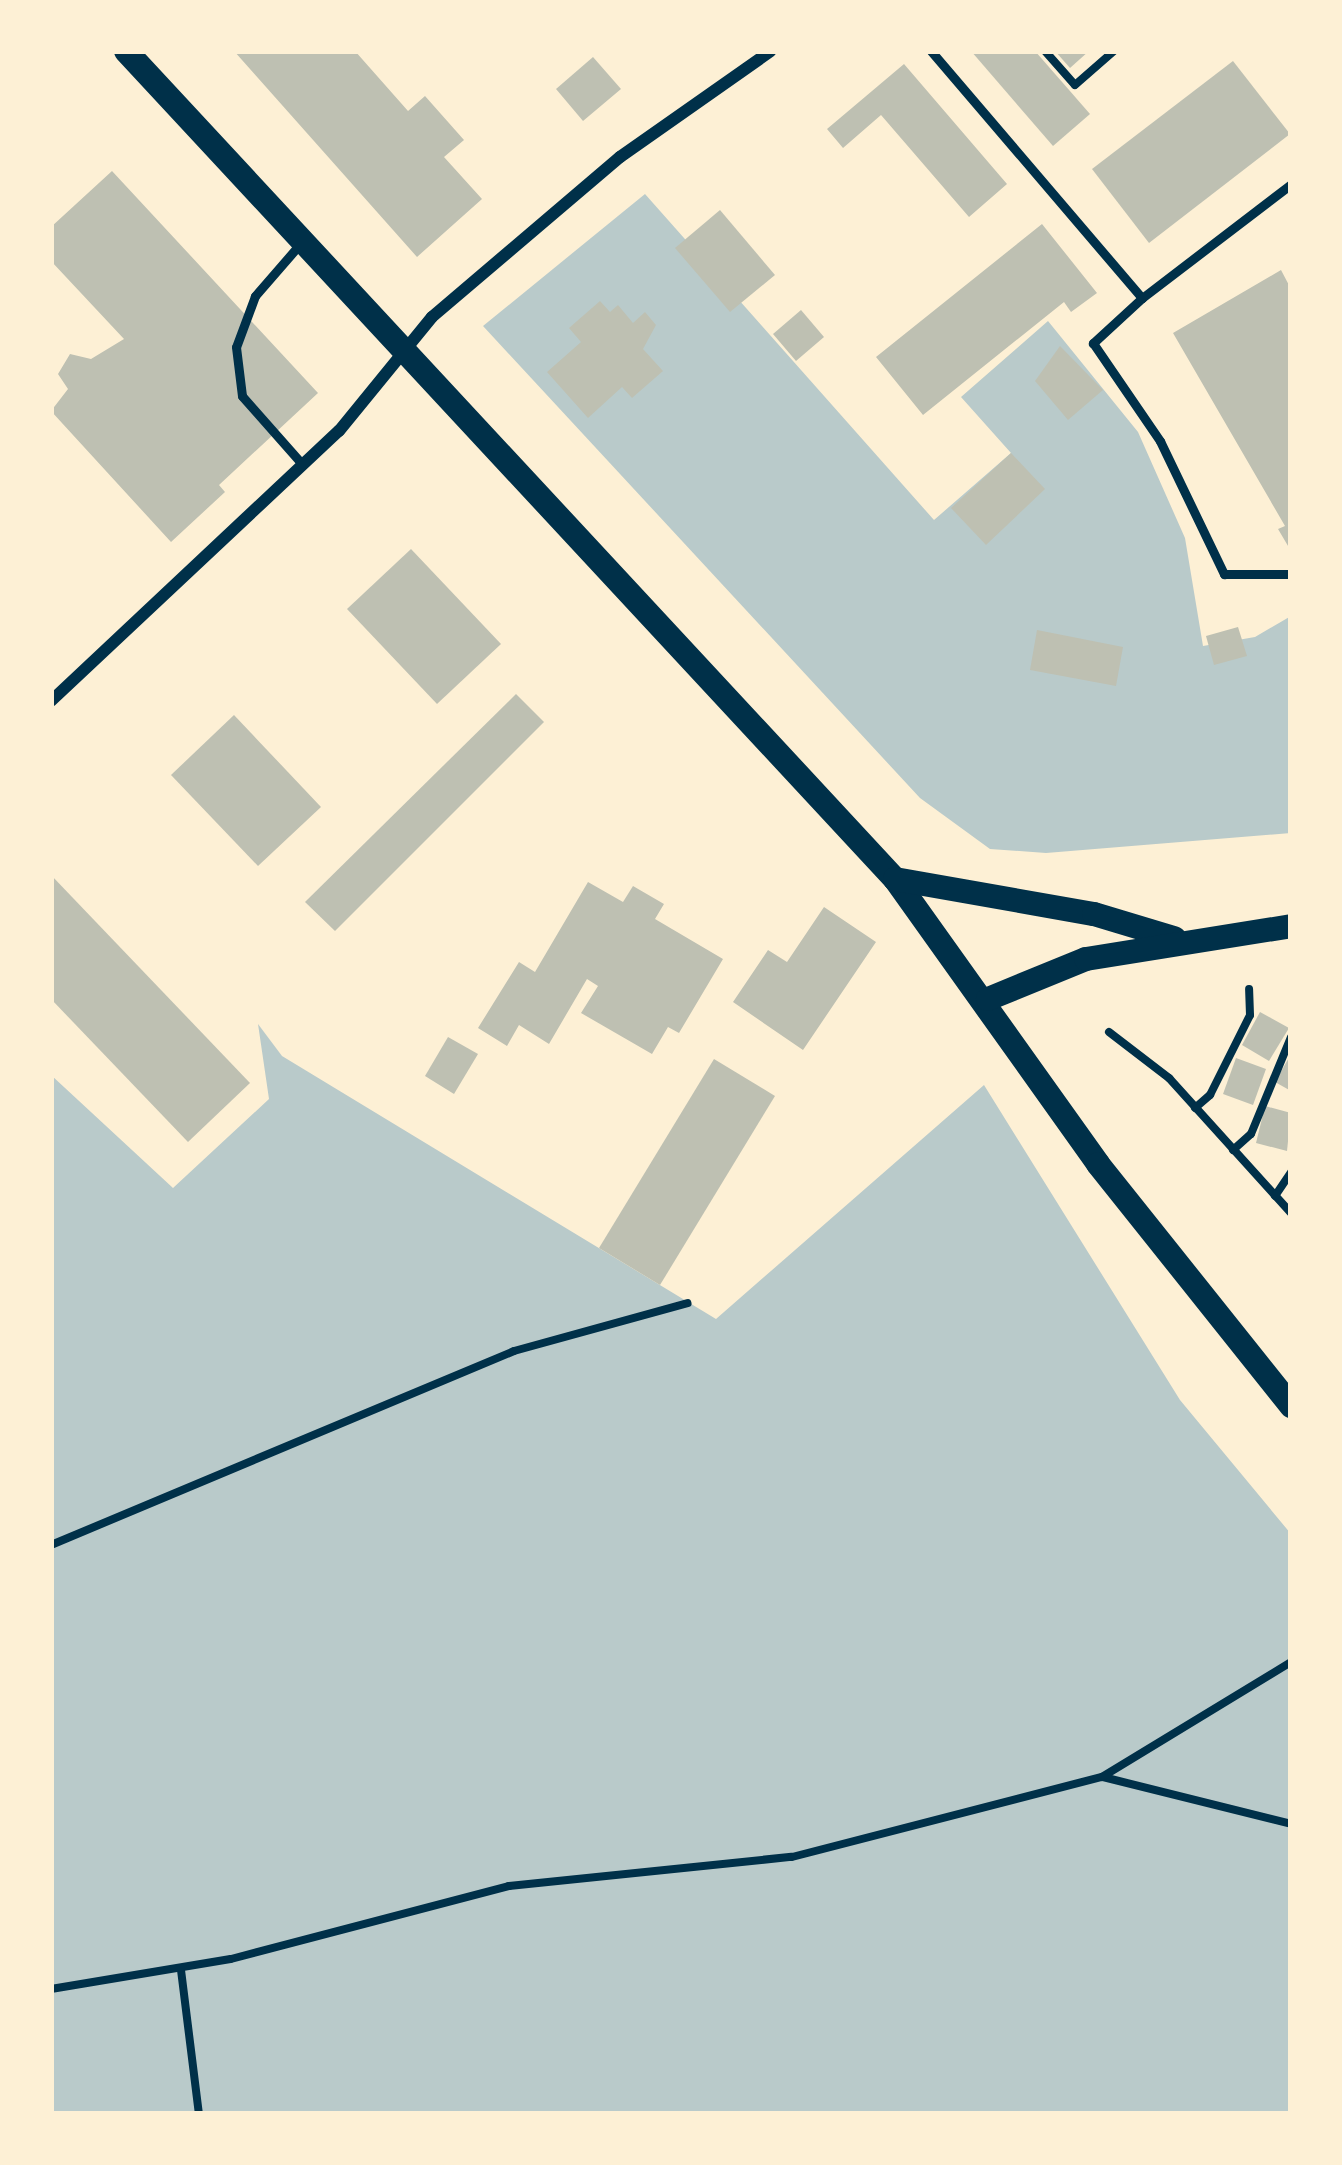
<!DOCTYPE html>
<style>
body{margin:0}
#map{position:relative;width:1342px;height:2165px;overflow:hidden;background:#fdf0d5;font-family:"Fira Sans",sans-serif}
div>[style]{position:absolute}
.green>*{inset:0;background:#b9caca}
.building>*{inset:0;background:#bec0b2}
.path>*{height:8px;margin:-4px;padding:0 4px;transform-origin:4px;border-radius:4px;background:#003049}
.service>*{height:9px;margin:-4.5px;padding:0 4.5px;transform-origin:4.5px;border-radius:4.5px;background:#003049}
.minor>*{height:12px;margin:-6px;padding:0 6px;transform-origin:6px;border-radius:6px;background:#003049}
.secondary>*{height:24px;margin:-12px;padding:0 12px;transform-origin:12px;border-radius:12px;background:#003049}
span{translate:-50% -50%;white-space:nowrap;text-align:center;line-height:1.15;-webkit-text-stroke:10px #fdf0d5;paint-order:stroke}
.frame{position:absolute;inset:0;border:54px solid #fdf0d5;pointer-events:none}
</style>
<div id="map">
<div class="green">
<i style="clip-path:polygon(645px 194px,934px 520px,1011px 453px,961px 397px,1048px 321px,1138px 432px,1185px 538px,1203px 646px,1255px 637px,1291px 616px,1291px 833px,1046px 853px,990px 849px,920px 798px,483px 326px)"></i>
<i style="clip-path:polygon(258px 1024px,282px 1056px,716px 1319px,984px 1085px,1180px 1400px,1291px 1534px,1291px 2114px,51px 2114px,51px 1075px,173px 1188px,269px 1099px)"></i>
</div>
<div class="building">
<i style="clip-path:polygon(234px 51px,355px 51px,408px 111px,425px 96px,464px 140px,444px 157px,482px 199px,417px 257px)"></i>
<i style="clip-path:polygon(971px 51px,1035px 51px,1090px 114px,1053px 146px)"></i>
<i style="clip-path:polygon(1055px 51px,1089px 51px,1070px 68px)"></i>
<i style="clip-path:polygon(593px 57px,621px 89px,583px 121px,556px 89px)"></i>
<i style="clip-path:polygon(1233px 61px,1290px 134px,1149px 243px,1092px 169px)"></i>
<i style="clip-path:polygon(904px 64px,1007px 184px,969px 217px,881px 115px,843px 148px,827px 129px)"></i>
<i style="clip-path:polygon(112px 171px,318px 393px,219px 485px,225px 492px,171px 542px,51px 411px,68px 389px,58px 374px,70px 354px,91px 359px,124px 339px,51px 261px,51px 227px)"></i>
<i style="clip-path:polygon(720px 210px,775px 275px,730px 312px,675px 248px)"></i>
<i style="clip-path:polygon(1042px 224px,1097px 293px,1071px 312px,1064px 302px,923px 415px,876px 357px)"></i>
<i style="clip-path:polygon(1281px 270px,1291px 289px,1291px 551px,1278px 529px,1285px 526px,1173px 333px)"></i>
<i style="clip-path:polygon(600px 301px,610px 312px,618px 305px,633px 323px,645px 312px,656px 325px,643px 349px,663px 371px,632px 398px,622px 387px,588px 418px,547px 372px,581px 342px,569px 328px)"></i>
<i style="clip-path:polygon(801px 310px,824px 337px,796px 361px,773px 334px)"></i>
<i style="clip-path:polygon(1060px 346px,1103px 390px,1068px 420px,1035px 381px)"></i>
<i style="clip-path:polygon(1011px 453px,1045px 489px,986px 545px,951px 508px)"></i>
<i style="clip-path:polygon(411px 549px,501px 644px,437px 704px,347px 609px)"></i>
<i style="clip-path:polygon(1238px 627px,1247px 656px,1214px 665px,1206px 636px)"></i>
<i style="clip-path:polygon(1037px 630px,1123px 647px,1116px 686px,1030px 670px)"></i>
<i style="clip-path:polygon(516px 694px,544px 722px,335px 931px,305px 902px)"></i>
<i style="clip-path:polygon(234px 715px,321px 807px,258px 866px,171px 775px)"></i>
<i style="clip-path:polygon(51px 875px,250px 1083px,188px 1142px,51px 999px)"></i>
<i style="clip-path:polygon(588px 882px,623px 902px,633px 886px,664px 904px,655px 919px,723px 959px,679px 1033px,668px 1027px,652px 1054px,581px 1013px,598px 986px,587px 979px,549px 1044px,519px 1025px,507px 1046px,478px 1028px,519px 962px,535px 972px)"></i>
<i style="clip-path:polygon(824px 907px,876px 942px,803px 1050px,733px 1002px,768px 950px,787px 962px)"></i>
<i style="clip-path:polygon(1260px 1012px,1289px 1028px,1269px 1061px,1242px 1045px)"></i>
<i style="clip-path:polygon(448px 1037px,478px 1054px,454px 1094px,425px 1076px)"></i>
<i style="clip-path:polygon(1291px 1054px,1291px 1091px,1275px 1082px)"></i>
<i style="clip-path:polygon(1236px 1058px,1266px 1069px,1253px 1105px,1223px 1094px)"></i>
<i style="clip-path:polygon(714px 1059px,775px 1096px,660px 1285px,599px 1248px)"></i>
<i style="clip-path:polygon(1265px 1106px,1291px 1113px,1287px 1151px,1256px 1143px)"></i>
</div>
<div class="path">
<i style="left:1045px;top:51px;width:45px;rotate:48.6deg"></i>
<i style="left:1075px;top:85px;width:52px;rotate:-41.1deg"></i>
<i style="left:1109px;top:1032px;width:76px;rotate:37.5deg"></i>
<i style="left:1169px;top:1078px;width:182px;rotate:47.9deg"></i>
<i style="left:1195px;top:1108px;width:20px;rotate:-41deg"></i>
<i style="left:1210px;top:1095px;width:89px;rotate:-63.4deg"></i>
<i style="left:1250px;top:1015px;width:26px;rotate:-92deg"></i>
<i style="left:1233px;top:1150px;width:24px;rotate:-42deg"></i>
<i style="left:1251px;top:1134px;width:105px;rotate:-67.6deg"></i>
<i style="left:1275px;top:1196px;width:29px;rotate:-56deg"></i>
<i style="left:51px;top:1545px;width:502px;rotate:-22.73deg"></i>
<i style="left:514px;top:1351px;width:180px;rotate:-15.4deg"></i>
<i style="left:1103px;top:1777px;width:194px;rotate:14deg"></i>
<i style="left:181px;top:1970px;width:145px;rotate:82.9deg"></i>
<i style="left:51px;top:1989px;width:182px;rotate:-9.5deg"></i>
<i style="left:231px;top:1959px;width:287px;rotate:-14.7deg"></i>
<i style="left:509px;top:1886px;width:284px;rotate:-5.9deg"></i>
<i style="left:792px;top:1857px;width:320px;rotate:-14.5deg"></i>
<i style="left:1102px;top:1777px;width:221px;rotate:-31.3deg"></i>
</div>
<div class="service">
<i style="left:931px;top:51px;width:325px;rotate:49.5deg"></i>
<i style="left:1142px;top:298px;width:67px;rotate:137.4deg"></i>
<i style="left:1093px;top:343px;width:119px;rotate:55.6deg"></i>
<i style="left:1160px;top:441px;width:148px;rotate:64.3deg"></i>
<i style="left:1224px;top:574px;width:67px"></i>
<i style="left:300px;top:244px;width:69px;rotate:130.9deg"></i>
<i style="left:255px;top:296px;width:54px;rotate:110.4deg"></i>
<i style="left:236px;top:347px;width:49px;rotate:83deg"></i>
<i style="left:242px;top:396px;width:92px;rotate:48.5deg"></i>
<i style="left:1142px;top:298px;width:188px;rotate:-37.4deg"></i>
</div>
<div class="minor">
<i style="left:51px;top:701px;width:395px;rotate:-43.2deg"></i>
<i style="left:339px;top:431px;width:147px;rotate:-50.8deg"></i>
<i style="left:432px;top:317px;width:247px;rotate:-40.4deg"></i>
<i style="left:620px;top:157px;width:184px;rotate:-35.1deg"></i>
</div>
<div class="secondary">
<i style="left:126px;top:51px;width:1130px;rotate:47.12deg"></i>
<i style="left:895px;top:879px;width:350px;rotate:54.5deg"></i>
<i style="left:1098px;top:1164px;width:310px;rotate:51.4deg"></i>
<i style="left:895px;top:879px;width:202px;rotate:10deg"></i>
<i style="left:1094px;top:914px;width:84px;rotate:16.7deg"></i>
<i style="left:988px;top:999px;width:106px;rotate:-22.2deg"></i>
<i style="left:1086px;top:959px;width:208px;rotate:-9.1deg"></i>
</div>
<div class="frame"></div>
</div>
